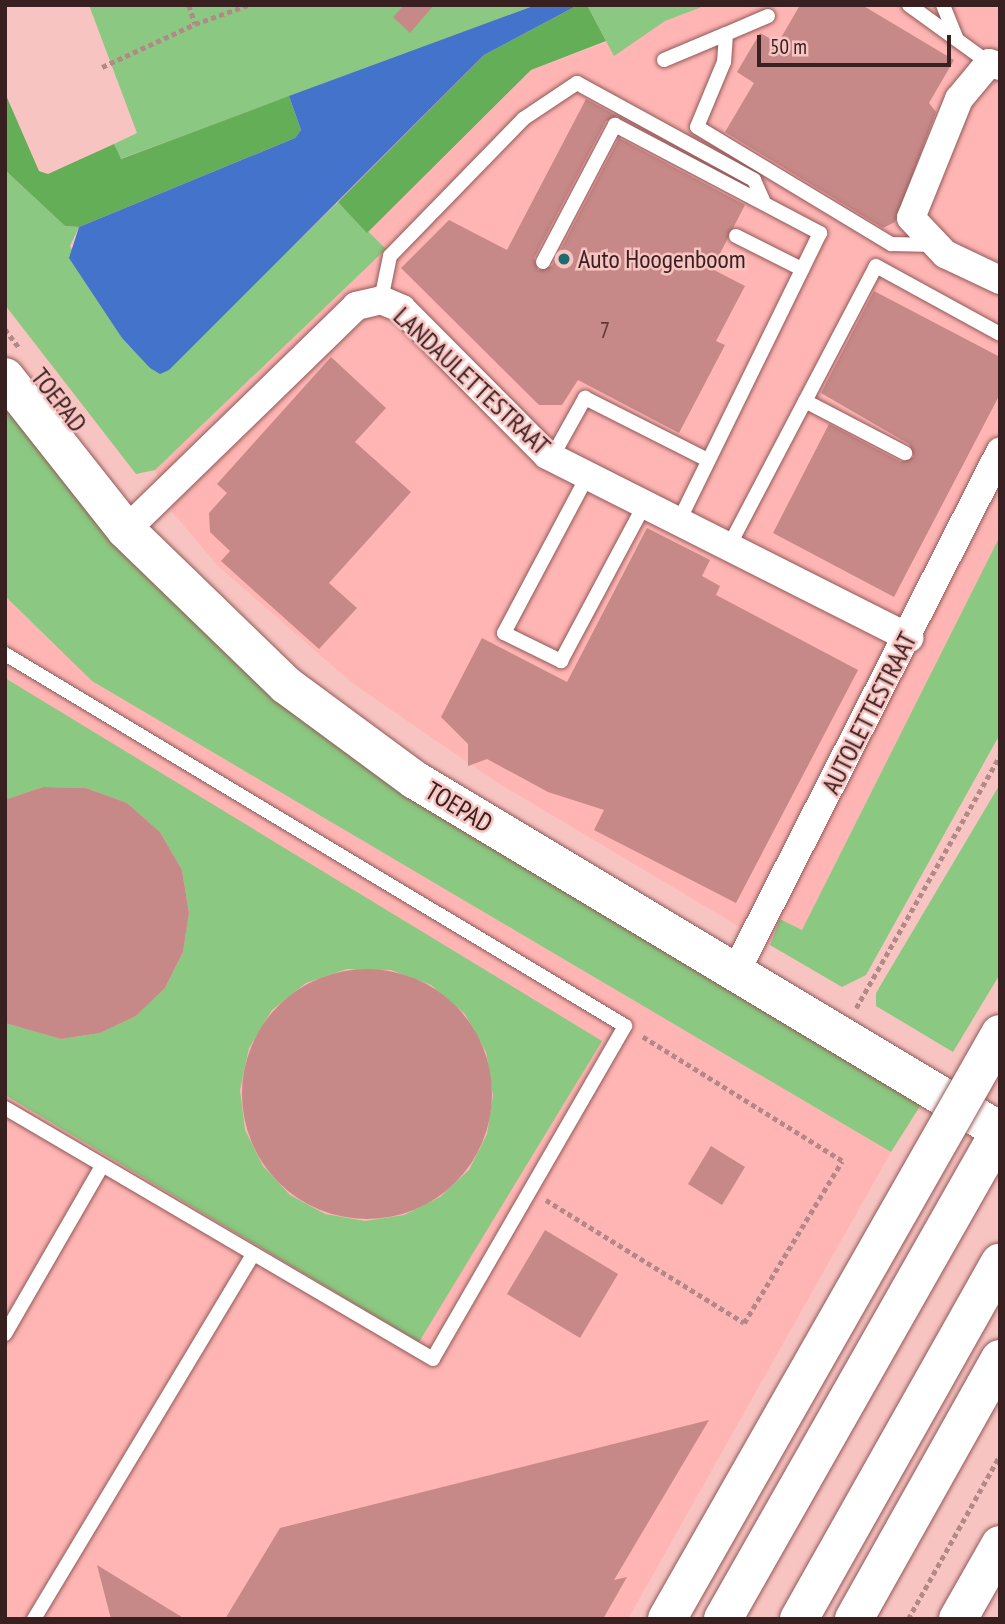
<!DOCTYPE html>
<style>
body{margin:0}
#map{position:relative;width:1005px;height:1624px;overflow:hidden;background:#f8c4c1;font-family:"PT Sans Narrow",sans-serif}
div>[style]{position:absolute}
.built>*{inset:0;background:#feb5b3}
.green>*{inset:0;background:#8bc881}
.forest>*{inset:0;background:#63ae57}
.water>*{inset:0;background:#4373ca}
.building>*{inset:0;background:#c68987}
.round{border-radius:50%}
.path>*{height:4.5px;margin-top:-2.25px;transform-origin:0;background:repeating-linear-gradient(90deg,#b38987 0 5px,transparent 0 8.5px)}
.roads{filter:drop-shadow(0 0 2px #915857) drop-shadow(0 0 2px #915857)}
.lane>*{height:14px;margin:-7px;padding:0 7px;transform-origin:7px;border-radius:7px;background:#fff}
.street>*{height:28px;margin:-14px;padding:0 14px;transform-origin:14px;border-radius:14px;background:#fff}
.secondary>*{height:38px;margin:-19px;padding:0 19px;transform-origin:19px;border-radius:19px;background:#fff}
.highway>*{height:38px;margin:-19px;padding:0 19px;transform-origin:19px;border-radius:19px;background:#fff}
.bridges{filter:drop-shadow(0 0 2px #915857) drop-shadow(0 0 2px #915857)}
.highway-bridge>*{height:38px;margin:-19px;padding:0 19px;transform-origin:19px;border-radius:19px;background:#fff}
.dots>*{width:19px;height:19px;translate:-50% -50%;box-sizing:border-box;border:4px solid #f8c4c1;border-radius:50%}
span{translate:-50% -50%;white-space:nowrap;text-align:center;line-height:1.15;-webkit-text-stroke:5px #f8c4c1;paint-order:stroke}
.number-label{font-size:23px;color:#5c3a3a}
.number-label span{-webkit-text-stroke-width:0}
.poi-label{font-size:26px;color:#392020}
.left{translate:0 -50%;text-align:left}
.street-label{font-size:26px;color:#392020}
.frame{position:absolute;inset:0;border:7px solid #392020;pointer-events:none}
.scale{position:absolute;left:757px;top:35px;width:194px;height:32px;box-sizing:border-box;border:4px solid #392020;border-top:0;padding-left:9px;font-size:21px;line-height:24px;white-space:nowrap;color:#392020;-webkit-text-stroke:5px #f8c4c1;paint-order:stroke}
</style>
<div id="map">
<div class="built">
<i style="clip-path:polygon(708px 5px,1000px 5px,1000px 536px,802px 930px,780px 919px,770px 945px,495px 781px,352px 683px,217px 565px,173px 513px,155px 470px,386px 249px,367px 233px,531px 70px)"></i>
<i style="clip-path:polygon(5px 596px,92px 681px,891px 1152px,628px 1619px,5px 1619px)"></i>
</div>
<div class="green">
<i style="clip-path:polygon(89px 5px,536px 5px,120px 159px,114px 144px,137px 133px)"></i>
<i style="clip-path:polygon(587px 5px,707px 5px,665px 21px,614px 56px)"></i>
<i style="clip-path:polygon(5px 170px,65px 226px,79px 227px,70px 246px,122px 338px,160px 374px,338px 202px,386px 249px,155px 470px,136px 474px,5px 305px)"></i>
<i style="clip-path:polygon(5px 404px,262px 685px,924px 1100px,891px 1152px,92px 681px,5px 596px)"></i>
<i style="clip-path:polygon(1000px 536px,1000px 734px,866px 975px,842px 987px,770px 945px,780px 919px,802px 930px)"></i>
<i style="clip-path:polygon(evenodd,5px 678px,602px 1041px,419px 1342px,5px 1095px,5px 1023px,61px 1039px,100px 1033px,136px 1016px,165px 988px,183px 952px,189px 913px,182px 870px,160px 832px,127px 803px,86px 788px,43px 787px,5px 800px,5px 678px,347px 969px,391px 970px,431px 985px,465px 1014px,486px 1052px,493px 1095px,487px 1134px,469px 1170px,440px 1197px,404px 1215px,365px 1221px,325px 1214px,290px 1195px,263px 1166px,245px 1130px,240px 1090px,249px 1048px,272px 1010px,306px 983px,347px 969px)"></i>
<i style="clip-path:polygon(1000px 784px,1000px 974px,953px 1052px,876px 1006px,876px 993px)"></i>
</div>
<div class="forest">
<i style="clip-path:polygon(578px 5px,587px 5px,606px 41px,531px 70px,367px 233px,338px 202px,484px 55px)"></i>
<i style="clip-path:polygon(5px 93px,39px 171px,48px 174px,114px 144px,121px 159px,289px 96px,301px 130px,295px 138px,79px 227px,65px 226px,5px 170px)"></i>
</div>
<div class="water">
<i style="clip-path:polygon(536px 5px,578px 5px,484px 55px,169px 370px,160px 374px,150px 368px,122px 338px,69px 258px,79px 227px,295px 138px,301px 130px,289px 96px)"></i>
</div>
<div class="building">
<i style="clip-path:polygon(404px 5px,434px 5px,410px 33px,393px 17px)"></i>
<i style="clip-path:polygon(800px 5px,862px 5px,954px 60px,929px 103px,936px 112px,895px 222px,883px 228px,725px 132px,754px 83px,737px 72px,760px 33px,778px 43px)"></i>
<i style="clip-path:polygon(586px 99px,617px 116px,606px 121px,534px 258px,538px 270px,552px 266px,619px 138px,745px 205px,712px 269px,745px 286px,716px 341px,725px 345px,679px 433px,578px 380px,562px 405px,539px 405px,401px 268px,449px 220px,507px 250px)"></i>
<i style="clip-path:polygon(874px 291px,1000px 357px,1000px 394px,894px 597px,773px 533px,829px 424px,901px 462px,914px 457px,909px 444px,821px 393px)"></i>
<i style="clip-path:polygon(331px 357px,386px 408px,355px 442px,411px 492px,329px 583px,357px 608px,319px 649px,221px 561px,230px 551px,210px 532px,209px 513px,227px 493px,217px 484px)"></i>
<i style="clip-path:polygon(647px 528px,710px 560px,702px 576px,720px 586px,716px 595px,858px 670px,736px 903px,594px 830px,604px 810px,548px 792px,487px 759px,468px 766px,468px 744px,441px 717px,482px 638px,567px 682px)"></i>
<i style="clip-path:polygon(43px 787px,86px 788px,127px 803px,160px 832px,182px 870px,189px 913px,183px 952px,165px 988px,136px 1016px,100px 1033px,61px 1039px,5px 1023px,5px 800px)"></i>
<i class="round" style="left:242px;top:969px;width:250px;height:250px"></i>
<i style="clip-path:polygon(711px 1146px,745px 1167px,722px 1205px,688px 1184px)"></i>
<i style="clip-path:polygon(545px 1230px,618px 1274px,580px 1338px,507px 1294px)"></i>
<i style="clip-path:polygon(709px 1420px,614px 1580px,627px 1577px,603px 1619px,225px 1619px,280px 1528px)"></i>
<i style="clip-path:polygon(97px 1565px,185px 1619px,111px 1619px)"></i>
</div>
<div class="path">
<i style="left:189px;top:5px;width:20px;rotate:72deg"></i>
<i style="left:195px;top:24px;width:56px;rotate:-19.7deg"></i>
<i style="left:102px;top:67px;width:102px;rotate:-24.8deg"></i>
<i style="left:5px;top:329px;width:25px;rotate:53deg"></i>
<i style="left:856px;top:1008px;width:290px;rotate:-60.3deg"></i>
<i style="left:546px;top:1200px;width:233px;rotate:31.8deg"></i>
<i style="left:744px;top:1323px;width:189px;rotate:-58.8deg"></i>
<i style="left:842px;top:1161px;width:237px;rotate:-148.1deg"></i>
<i style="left:908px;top:1619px;width:188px;rotate:-60.7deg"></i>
</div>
<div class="roads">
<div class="lane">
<i style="left:909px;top:5px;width:99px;rotate:35.9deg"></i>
<i style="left:943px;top:5px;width:37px;rotate:68deg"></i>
<i style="left:768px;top:16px;width:46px;rotate:156.8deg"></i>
<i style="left:726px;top:34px;width:28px;rotate:94deg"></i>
<i style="left:724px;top:62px;width:70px;rotate:112.6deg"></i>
<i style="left:697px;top:127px;width:227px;rotate:31.1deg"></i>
<i style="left:891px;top:244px;width:44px;rotate:1.3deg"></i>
<i style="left:664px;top:60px;width:67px;rotate:-22.8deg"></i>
<i style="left:736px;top:236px;width:74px;rotate:26.6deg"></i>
<i style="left:543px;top:262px;width:155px;rotate:-62.3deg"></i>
<i style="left:615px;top:125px;width:232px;rotate:27.8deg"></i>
<i style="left:820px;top:233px;width:321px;rotate:116.1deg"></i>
<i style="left:381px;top:300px;width:45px;rotate:-78.4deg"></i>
<i style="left:390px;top:256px;width:191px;rotate:-45.8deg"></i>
<i style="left:523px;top:119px;width:65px;rotate:-33.7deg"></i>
<i style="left:577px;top:83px;width:202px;rotate:28.7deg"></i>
<i style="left:754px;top:180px;width:22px;rotate:66deg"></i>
<i style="left:805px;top:401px;width:113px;rotate:27.5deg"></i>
<i style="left:552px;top:457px;width:68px;rotate:-60.8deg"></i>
<i style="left:585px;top:398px;width:138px;rotate:26.8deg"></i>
<i style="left:588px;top:475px;width:179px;rotate:118deg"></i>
<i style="left:504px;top:633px;width:64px;rotate:26.2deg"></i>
<i style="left:561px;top:661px;width:178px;rotate:-61.9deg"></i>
<i style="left:729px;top:546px;width:316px;rotate:-62.3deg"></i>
<i style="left:876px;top:266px;width:141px;rotate:28.7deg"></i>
<i style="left:5px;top:654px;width:723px;rotate:30.96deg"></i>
<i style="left:625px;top:1026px;width:384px;rotate:120deg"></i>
<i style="left:433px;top:1359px;width:496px;rotate:-149.6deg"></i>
<i style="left:5px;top:1334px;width:194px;rotate:-60deg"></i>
<i style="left:34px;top:1619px;width:423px;rotate:-59deg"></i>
</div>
<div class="street">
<i style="left:1000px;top:66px;width:11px;rotate:-165deg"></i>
<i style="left:989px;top:63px;width:47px;rotate:129.8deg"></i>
<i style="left:959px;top:99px;width:128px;rotate:112deg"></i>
<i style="left:911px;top:218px;width:50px;rotate:46.6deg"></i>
<i style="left:945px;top:254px;width:61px;rotate:25.3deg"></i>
<i style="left:126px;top:530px;width:321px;rotate:-44.2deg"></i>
<i style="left:356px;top:306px;width:26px;rotate:-13deg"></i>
<i style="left:381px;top:300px;width:23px;rotate:23deg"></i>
<i style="left:402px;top:309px;width:206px;rotate:45.2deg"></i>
<i style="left:547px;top:455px;width:406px;rotate:26.8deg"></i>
<i style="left:735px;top:973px;width:585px;rotate:-63.04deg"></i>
</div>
<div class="secondary">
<i style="left:5px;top:377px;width:195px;rotate:51.7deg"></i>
<i style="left:126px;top:530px;width:223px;rotate:44.1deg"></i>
<i style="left:286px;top:685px;width:160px;rotate:36.4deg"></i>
<i style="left:415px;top:780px;width:682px;rotate:30.96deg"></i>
<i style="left:958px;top:1619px;width:85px;rotate:-60.4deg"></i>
</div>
<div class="highway">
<i style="left:723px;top:1619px;width:561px;rotate:-60.42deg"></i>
<i style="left:799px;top:1619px;width:409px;rotate:-60.6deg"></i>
<i style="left:854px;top:1619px;width:298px;rotate:-60.7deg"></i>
</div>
</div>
<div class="bridges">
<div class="highway-bridge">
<i style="left:667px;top:1619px;width:673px;rotate:-60.35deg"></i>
</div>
</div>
<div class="dots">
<i style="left:564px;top:259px;background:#1f6b70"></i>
</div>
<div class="number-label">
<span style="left:605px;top:330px">7</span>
</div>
<div class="poi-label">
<span class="left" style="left:578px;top:259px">Auto Hoogenboom</span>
</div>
<div class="street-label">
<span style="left:472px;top:381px;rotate:43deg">LANDAULETTESTRAAT</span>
<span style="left:59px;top:400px;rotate:52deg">TOEPAD</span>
<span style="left:869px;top:713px;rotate:-63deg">AUTOLETTESTRAAT</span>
<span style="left:459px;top:807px;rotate:31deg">TOEPAD</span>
</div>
<div class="frame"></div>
<div class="scale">50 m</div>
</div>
